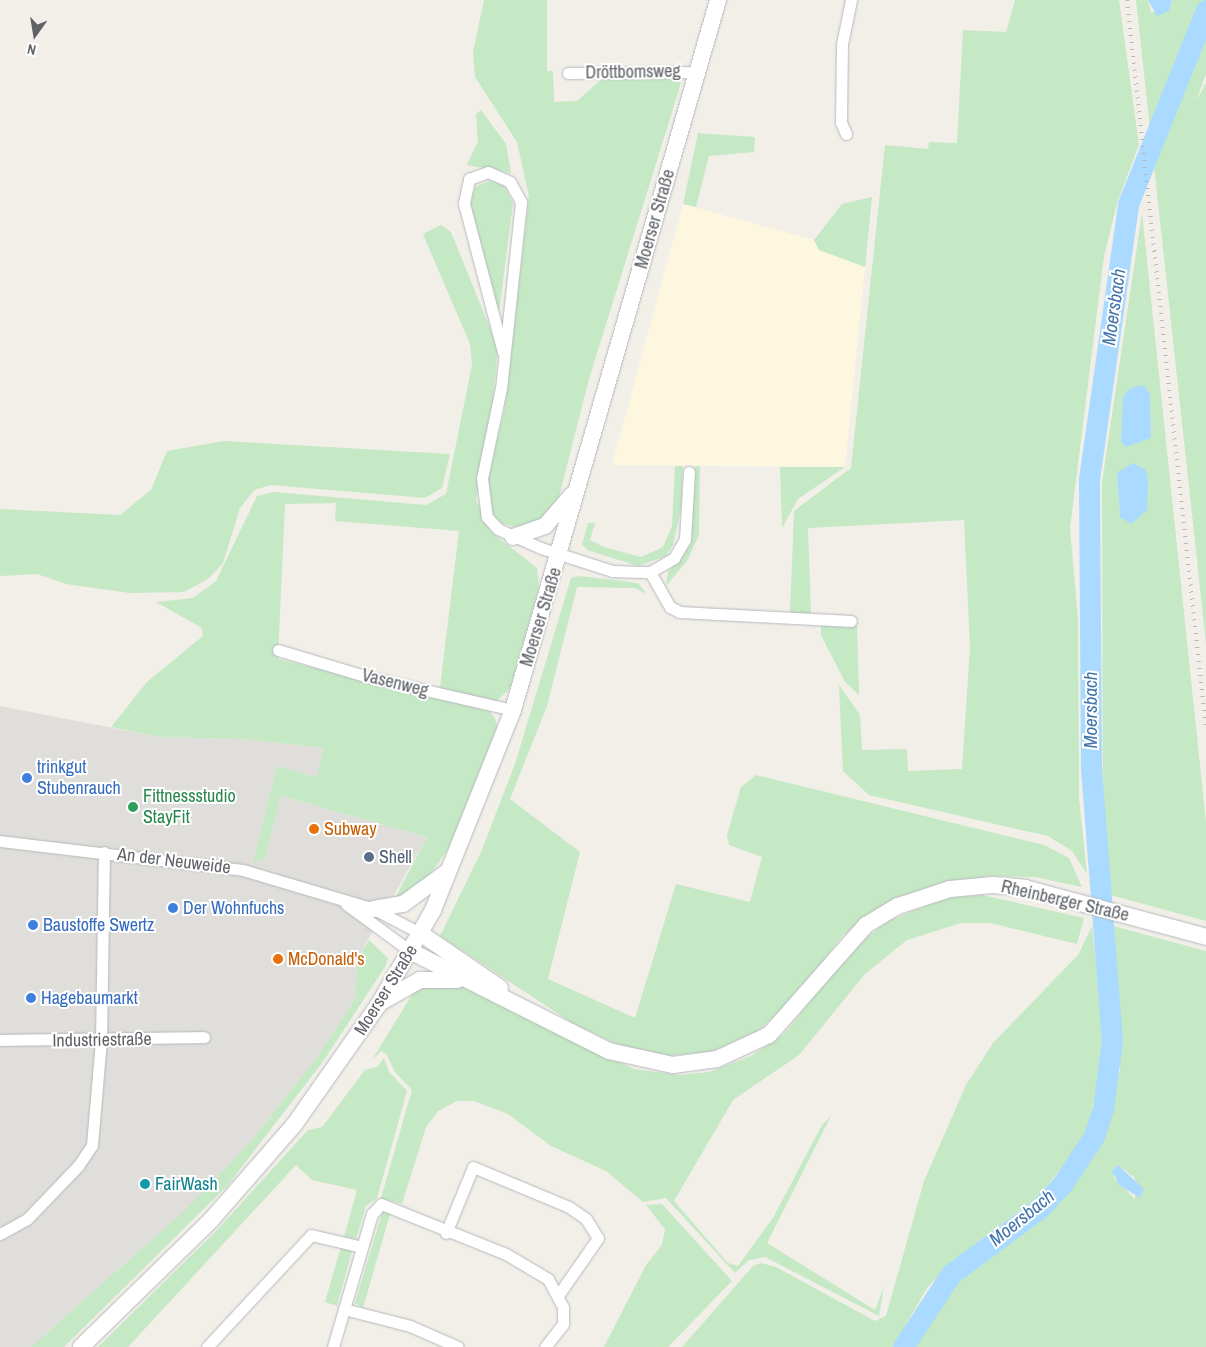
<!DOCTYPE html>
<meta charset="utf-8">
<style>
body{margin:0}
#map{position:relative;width:1206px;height:1347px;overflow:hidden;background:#f1efe8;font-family:"Archivo Narrow",sans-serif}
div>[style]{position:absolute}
.commercial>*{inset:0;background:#fef7e0}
.industrial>*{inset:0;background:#e0deda}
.green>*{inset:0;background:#c5e8c5}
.water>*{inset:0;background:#aadaff}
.river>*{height:21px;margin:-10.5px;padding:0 10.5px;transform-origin:10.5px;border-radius:10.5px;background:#aadaff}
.roads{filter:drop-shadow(0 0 1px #b5b8bc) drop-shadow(0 0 1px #b5b8bc)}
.minor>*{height:11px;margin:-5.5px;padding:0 5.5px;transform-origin:5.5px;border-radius:5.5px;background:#fff}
.secondary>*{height:16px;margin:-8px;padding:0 8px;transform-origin:8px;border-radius:8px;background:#fff}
.rail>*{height:4px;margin-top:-2px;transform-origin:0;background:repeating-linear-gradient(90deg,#b6b7b8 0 1px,transparent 0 7px)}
.dots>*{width:14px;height:14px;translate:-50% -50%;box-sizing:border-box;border:2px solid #fff;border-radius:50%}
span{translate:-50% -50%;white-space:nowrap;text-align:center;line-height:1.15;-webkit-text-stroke:4px #fff;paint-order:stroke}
.street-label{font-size:18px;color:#5f6368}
.shop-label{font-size:18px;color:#366cbe}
.left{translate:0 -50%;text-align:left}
.leisure-label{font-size:18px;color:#27864d}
.food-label{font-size:18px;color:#c56008}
.service-label{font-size:18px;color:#4e5e75}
.culture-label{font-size:18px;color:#0d838f}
.water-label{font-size:19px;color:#4174aa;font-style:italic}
.north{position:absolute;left:10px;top:10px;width:50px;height:50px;-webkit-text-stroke:4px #fff;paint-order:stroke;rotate:193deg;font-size:14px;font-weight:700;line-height:20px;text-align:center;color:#5f6368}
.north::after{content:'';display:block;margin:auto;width:18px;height:22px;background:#5f6368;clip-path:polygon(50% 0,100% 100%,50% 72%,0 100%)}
</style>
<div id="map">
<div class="commercial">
<i style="clip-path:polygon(683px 204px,814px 240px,819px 250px,865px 267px,845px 467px,612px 465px)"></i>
</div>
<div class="industrial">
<i style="clip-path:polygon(0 706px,159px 737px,242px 739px,323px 748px,317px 777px,277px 766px,265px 858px,280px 796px,427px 837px,357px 959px,355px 999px,318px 1056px,252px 1140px,184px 1211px,31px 1347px,0 1347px)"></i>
</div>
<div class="green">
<i style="clip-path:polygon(484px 0,547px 0,547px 71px,553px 71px,554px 102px,577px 101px,604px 77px,664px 75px,681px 83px,589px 379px,558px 501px,549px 518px,522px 529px,501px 523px,492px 514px,485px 488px,504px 412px,529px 197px,517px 142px,475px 77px,473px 52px)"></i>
<i style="clip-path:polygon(1015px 0,1119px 0,1139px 145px,1118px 200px,1104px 256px,1070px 528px,1078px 619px,1079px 798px,1087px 874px,1072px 851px,1048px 836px,869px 795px,843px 771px,839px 685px,860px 715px,862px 750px,907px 749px,908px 771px,962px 769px,970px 648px,964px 520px,808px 528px,811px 614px,790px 613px,794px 511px,851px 468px,885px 145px,928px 149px,929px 142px,957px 143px,963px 30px,1006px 32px)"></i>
<i style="clip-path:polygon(1136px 0,1148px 0,1151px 12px,1169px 11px,1172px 0,1206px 0,1206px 74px,1196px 101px,1206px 83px,1206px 643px)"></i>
<i style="clip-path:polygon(481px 110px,506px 144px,511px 173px,467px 165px,478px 141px,476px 114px)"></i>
<i style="clip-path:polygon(698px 133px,755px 137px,754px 152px,709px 156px,696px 207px,683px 204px)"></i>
<i style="clip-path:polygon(489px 181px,503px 184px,513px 203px,499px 313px,470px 206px,475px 187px)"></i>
<i style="clip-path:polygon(872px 197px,865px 267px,819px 250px,814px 240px,842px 204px)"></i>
<i style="clip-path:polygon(evenodd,1142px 213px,1206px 822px,1206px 921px,1103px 893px,1103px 887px,1102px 482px,1142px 213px,1150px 393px,1151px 438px,1121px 442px,1150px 393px,1142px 213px,1146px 470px,1147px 510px,1120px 517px,1117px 473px,1146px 470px)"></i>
<i style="clip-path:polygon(441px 225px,451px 232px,498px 348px,492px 409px,476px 500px,490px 531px,537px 568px,539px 588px,510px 689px,493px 704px,440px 688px,459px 531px,335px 521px,336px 503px,285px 504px,278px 659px,489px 711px,495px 718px,497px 726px,477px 782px,447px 851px,420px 888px,395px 898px,427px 837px,281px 796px,265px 858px,253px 863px,277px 766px,317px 777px,323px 748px,242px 739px,159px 737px,111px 727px,147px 682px,203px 636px,202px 628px,156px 602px,193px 598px,216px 581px,257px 496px,274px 492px,426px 505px,446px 494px,472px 365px,470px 344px,423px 234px)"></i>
<i style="clip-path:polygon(224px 441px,450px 454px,442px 488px,425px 498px,271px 485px,254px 490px,240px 508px,223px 563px,208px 579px,184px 592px,130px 593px,66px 584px,37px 574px,0 576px,0 509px,120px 515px,151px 490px,167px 451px)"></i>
<i style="clip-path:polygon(675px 466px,683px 466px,681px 509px,673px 545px,666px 556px,638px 566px,587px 550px,582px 544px,588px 523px,595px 523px,590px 540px,604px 547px,641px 557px,663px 547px,672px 526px)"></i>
<i style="clip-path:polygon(695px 466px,700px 466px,699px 535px,687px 561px,666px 586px,668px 572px,691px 544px)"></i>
<i style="clip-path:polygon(780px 467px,845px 467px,798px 499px,782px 528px)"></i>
<i style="clip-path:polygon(580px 576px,638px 583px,647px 594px,635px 588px,577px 587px,547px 706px,510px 799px,580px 852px,548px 979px,635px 1018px,676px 884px,750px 902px,762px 857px,729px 845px,727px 835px,741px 787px,756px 775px,1044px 845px,1069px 858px,1082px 887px,1035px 877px,987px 876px,897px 897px,843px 935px,793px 999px,758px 1031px,711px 1052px,665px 1056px,625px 1048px,574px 1024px,440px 936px,481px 852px,515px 764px,571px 578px)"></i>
<i style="clip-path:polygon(821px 624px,857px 625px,859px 695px,845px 682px,821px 635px)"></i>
<i style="clip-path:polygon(982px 895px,1084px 918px,1077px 944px,990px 923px,961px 923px,907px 940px,865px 974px,799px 1055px,733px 1100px,674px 1201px,728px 1263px,738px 1266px,773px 1218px,822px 1125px,831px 1116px,767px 1243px,875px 1310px,884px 1286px,879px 1316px,765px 1257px,749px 1260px,735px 1273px,666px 1198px,643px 1202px,606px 1171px,551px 1146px,508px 1114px,474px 1101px,457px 1101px,438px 1111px,426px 1127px,402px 1204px,381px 1198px,412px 1090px,395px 1072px,387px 1055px,381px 1051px,372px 1060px,416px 988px,463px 984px,634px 1069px,679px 1075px,709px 1072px,751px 1056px,785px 1033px,852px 949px,888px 921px,949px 897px)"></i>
<i style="clip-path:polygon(evenodd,1106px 924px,1206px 951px,1206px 1347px,913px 1347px,948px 1291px,992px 1251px,1046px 1216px,1100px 1146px,1120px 1070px,1114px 950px,1106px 924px,1118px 1165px,1135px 1178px,1135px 1199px,1114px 1178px,1118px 1165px)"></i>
<i style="clip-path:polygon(1092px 926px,1102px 1018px,1102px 1063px,1089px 1124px,1077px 1148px,1038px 1197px,952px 1261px,927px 1288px,893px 1347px,682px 1347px,753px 1266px,761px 1263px,776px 1267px,875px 1321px,886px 1316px,924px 1181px,966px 1085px,993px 1043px,1078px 955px)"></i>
<i style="clip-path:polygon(369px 940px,388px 958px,385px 967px,322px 1063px,227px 1186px,64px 1347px,31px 1347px,184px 1211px,252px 1140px,318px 1056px,355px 999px,357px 959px)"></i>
<i style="clip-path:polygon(384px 1058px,389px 1072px,407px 1091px,377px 1198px,366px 1206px,356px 1239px,344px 1237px,357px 1190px,312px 1180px,296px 1165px,128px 1347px,98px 1347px,217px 1230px,308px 1130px,322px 1127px,365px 1070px,377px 1067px)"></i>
<i style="clip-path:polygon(662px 1204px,732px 1281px,668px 1347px,604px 1347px,646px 1265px,662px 1245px,665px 1229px,646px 1205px)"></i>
<i style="clip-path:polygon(386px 1212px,390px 1214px,363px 1308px,355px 1303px,382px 1213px)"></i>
<i style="clip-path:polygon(341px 1247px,352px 1251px,337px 1306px,325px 1302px)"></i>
</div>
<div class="water">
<i style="clip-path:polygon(1148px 0,1172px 0,1169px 11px,1157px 16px)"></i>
<i style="clip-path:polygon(1143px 385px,1150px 394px,1151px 438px,1126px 447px,1121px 442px,1123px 397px,1131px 388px)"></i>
<i style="clip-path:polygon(1133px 463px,1146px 470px,1148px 479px,1147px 510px,1131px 524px,1120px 517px,1117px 473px)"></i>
<i style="clip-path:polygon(1118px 1165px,1144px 1189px,1140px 1198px,1119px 1185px,1112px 1171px)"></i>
</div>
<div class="river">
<i style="left:903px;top:1347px;width:87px;rotate:-56.7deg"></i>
<i style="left:951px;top:1274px;width:109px;rotate:-36.5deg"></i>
<i style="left:1039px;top:1209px;width:35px;rotate:-47deg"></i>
<i style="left:1063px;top:1183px;width:56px;rotate:-56.6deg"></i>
<i style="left:1094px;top:1136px;width:28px;rotate:-72deg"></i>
<i style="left:1103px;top:1109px;width:69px;rotate:-82.5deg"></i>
<i style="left:1112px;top:1041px;width:273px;rotate:-94.4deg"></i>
<i style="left:1091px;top:769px;width:290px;rotate:-90.4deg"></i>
<i style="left:1089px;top:479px;width:278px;rotate:-81.9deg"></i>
<i style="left:1128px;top:204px;width:209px;rotate:-68.1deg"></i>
</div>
<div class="roads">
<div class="minor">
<i style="left:568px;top:73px;width:129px;rotate:-0.4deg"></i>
<i style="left:846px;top:134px;width:13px;rotate:-113deg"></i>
<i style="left:841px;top:122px;width:78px;rotate:-89.3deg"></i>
<i style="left:842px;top:44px;width:45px;rotate:-78.4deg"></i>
<i style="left:503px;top:352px;width:154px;rotate:-104.7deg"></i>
<i style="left:464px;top:203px;width:25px;rotate:-78deg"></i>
<i style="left:469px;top:179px;width:20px;rotate:-20deg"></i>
<i style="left:488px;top:172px;width:24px;rotate:24deg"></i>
<i style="left:510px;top:182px;width:23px;rotate:61deg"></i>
<i style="left:521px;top:202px;width:187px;rotate:96.1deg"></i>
<i style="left:501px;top:388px;width:92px;rotate:101.9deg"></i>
<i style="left:482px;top:478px;width:39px;rotate:83deg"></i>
<i style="left:487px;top:517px;width:16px;rotate:47deg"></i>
<i style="left:498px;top:529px;width:47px;rotate:23.8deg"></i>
<i style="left:541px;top:548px;width:75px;rotate:17.9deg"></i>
<i style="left:612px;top:571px;width:38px;rotate:2deg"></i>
<i style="left:650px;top:572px;width:28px;rotate:-30deg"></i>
<i style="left:674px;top:558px;width:22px;rotate:-60deg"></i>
<i style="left:685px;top:539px;width:67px;rotate:-86.6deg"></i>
<i style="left:650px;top:572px;width:40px;rotate:60.3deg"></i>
<i style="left:670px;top:607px;width:11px;rotate:27deg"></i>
<i style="left:680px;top:612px;width:171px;rotate:3deg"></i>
<i style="left:278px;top:650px;width:94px;rotate:16.7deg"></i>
<i style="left:368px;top:677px;width:149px;rotate:12.8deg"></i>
<i style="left:0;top:841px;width:245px;rotate:6.8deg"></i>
<i style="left:243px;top:870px;width:137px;rotate:16.6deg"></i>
<i style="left:374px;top:909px;width:52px;rotate:27.6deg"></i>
<i style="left:346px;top:904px;width:79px;rotate:36.3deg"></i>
<i style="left:0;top:1040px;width:204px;rotate:-0.8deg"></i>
<i style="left:446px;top:1233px;width:71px;rotate:-67.8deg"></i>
<i style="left:473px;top:1167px;width:104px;rotate:22.6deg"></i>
<i style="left:569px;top:1207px;width:21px;rotate:35deg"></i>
<i style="left:586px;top:1219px;width:22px;rotate:58deg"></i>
<i style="left:598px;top:1238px;width:68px;rotate:124.9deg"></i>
<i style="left:0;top:1234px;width:31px;rotate:-29deg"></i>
<i style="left:27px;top:1219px;width:74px;rotate:-46.1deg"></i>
<i style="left:78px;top:1166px;width:25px;rotate:-56deg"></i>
<i style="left:92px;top:1145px;width:104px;rotate:-85.1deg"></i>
<i style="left:101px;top:1041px;width:189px;rotate:-89.1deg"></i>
<i style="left:344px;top:1309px;width:68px;rotate:14.4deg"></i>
<i style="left:410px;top:1326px;width:52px;rotate:23.6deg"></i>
<i style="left:207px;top:1347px;width:153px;rotate:-47.1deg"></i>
<i style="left:311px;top:1235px;width:52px;rotate:13.2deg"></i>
<i style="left:333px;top:1347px;width:139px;rotate:-73.7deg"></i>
<i style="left:372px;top:1214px;width:13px;rotate:-48deg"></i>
<i style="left:381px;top:1204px;width:135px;rotate:21.8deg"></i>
<i style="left:506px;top:1254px;width:49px;rotate:30.8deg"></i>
<i style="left:548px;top:1279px;width:32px;rotate:62deg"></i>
<i style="left:563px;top:1307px;width:17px;rotate:90deg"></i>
<i style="left:563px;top:1324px;width:29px;rotate:128deg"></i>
</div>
<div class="secondary">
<i style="left:513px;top:537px;width:34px;rotate:-19deg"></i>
<i style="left:545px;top:526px;width:41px;rotate:-48.9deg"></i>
<i style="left:374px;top:909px;width:29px;rotate:-10deg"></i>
<i style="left:403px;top:904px;width:54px;rotate:-36deg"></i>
<i style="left:420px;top:933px;width:97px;rotate:34.5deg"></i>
<i style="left:410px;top:951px;width:223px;rotate:26.7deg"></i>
<i style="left:609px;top:1051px;width:66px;rotate:12.3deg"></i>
<i style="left:673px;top:1065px;width:44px;rotate:-7.8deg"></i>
<i style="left:717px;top:1059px;width:57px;rotate:-24.8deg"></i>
<i style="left:769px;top:1035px;width:147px;rotate:-48.6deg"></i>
<i style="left:866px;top:925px;width:37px;rotate:-31deg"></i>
<i style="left:898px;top:906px;width:55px;rotate:-18.1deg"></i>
<i style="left:950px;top:889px;width:43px;rotate:-5.3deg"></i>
<i style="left:993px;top:885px;width:32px;rotate:5deg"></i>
<i style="left:1025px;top:888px;width:188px;rotate:15.1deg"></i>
<i style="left:383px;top:1001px;width:43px;rotate:-29.6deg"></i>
<i style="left:420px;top:980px;width:37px"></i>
<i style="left:81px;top:1347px;width:183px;rotate:-44.3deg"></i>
<i style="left:212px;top:1219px;width:125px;rotate:-48.9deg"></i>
<i style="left:294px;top:1125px;width:148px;rotate:-54.9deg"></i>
<i style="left:379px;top:1004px;width:108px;rotate:-60.1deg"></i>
<i style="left:433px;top:910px;width:215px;rotate:-68.2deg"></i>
<i style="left:513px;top:710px;width:739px;rotate:-73.89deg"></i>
</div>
</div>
<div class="rail">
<i style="left:1127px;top:0;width:732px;rotate:83.81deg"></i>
</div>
<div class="dots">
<i style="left:27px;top:778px;background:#3f7fe0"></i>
<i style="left:133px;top:807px;background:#2e9e5b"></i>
<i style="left:314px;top:829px;background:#e8710a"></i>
<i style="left:369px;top:857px;background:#5c6f8a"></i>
<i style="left:173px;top:908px;background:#3f7fe0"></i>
<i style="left:33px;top:925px;background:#3f7fe0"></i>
<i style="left:278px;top:959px;background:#e8710a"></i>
<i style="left:31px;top:998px;background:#3f7fe0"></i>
<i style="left:145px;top:1184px;background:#0f9aa8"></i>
</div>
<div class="street-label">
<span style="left:633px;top:72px;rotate:-1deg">Dröttbomsweg</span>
<span style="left:655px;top:219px;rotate:-74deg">Moerser Straße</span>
<span style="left:541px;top:617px;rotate:-73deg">Moerser Straße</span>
<span style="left:395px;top:683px;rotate:14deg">Vasenweg</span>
<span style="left:174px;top:861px;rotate:7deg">An der Neuweide</span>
<span style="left:1065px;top:901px;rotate:13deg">Rheinberger Straße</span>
<span style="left:386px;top:990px;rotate:-58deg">Moerser Straße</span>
<span style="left:102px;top:1040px;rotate:-1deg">Industriestraße</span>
</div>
<div class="shop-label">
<span class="left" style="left:37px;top:778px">trinkgut<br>Stubenrauch</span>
<span class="left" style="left:183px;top:908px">Der Wohnfuchs</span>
<span class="left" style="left:43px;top:925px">Baustoffe Swertz</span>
<span class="left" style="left:41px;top:998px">Hagebaumarkt</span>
</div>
<div class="leisure-label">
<span class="left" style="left:143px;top:807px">Fittnessstudio<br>StayFit</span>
</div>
<div class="food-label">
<span class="left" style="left:324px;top:829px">Subway</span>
<span class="left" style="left:288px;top:959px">McDonald's</span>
</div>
<div class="service-label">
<span class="left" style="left:379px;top:857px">Shell</span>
</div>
<div class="culture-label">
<span class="left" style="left:155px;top:1184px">FairWash</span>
</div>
<div class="water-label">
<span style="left:1114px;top:307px;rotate:-82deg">Moersbach</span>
<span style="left:1091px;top:710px;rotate:-90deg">Moersbach</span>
<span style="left:1022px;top:1218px;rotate:-39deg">Moersbach</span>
</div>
<div class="north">N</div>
</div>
